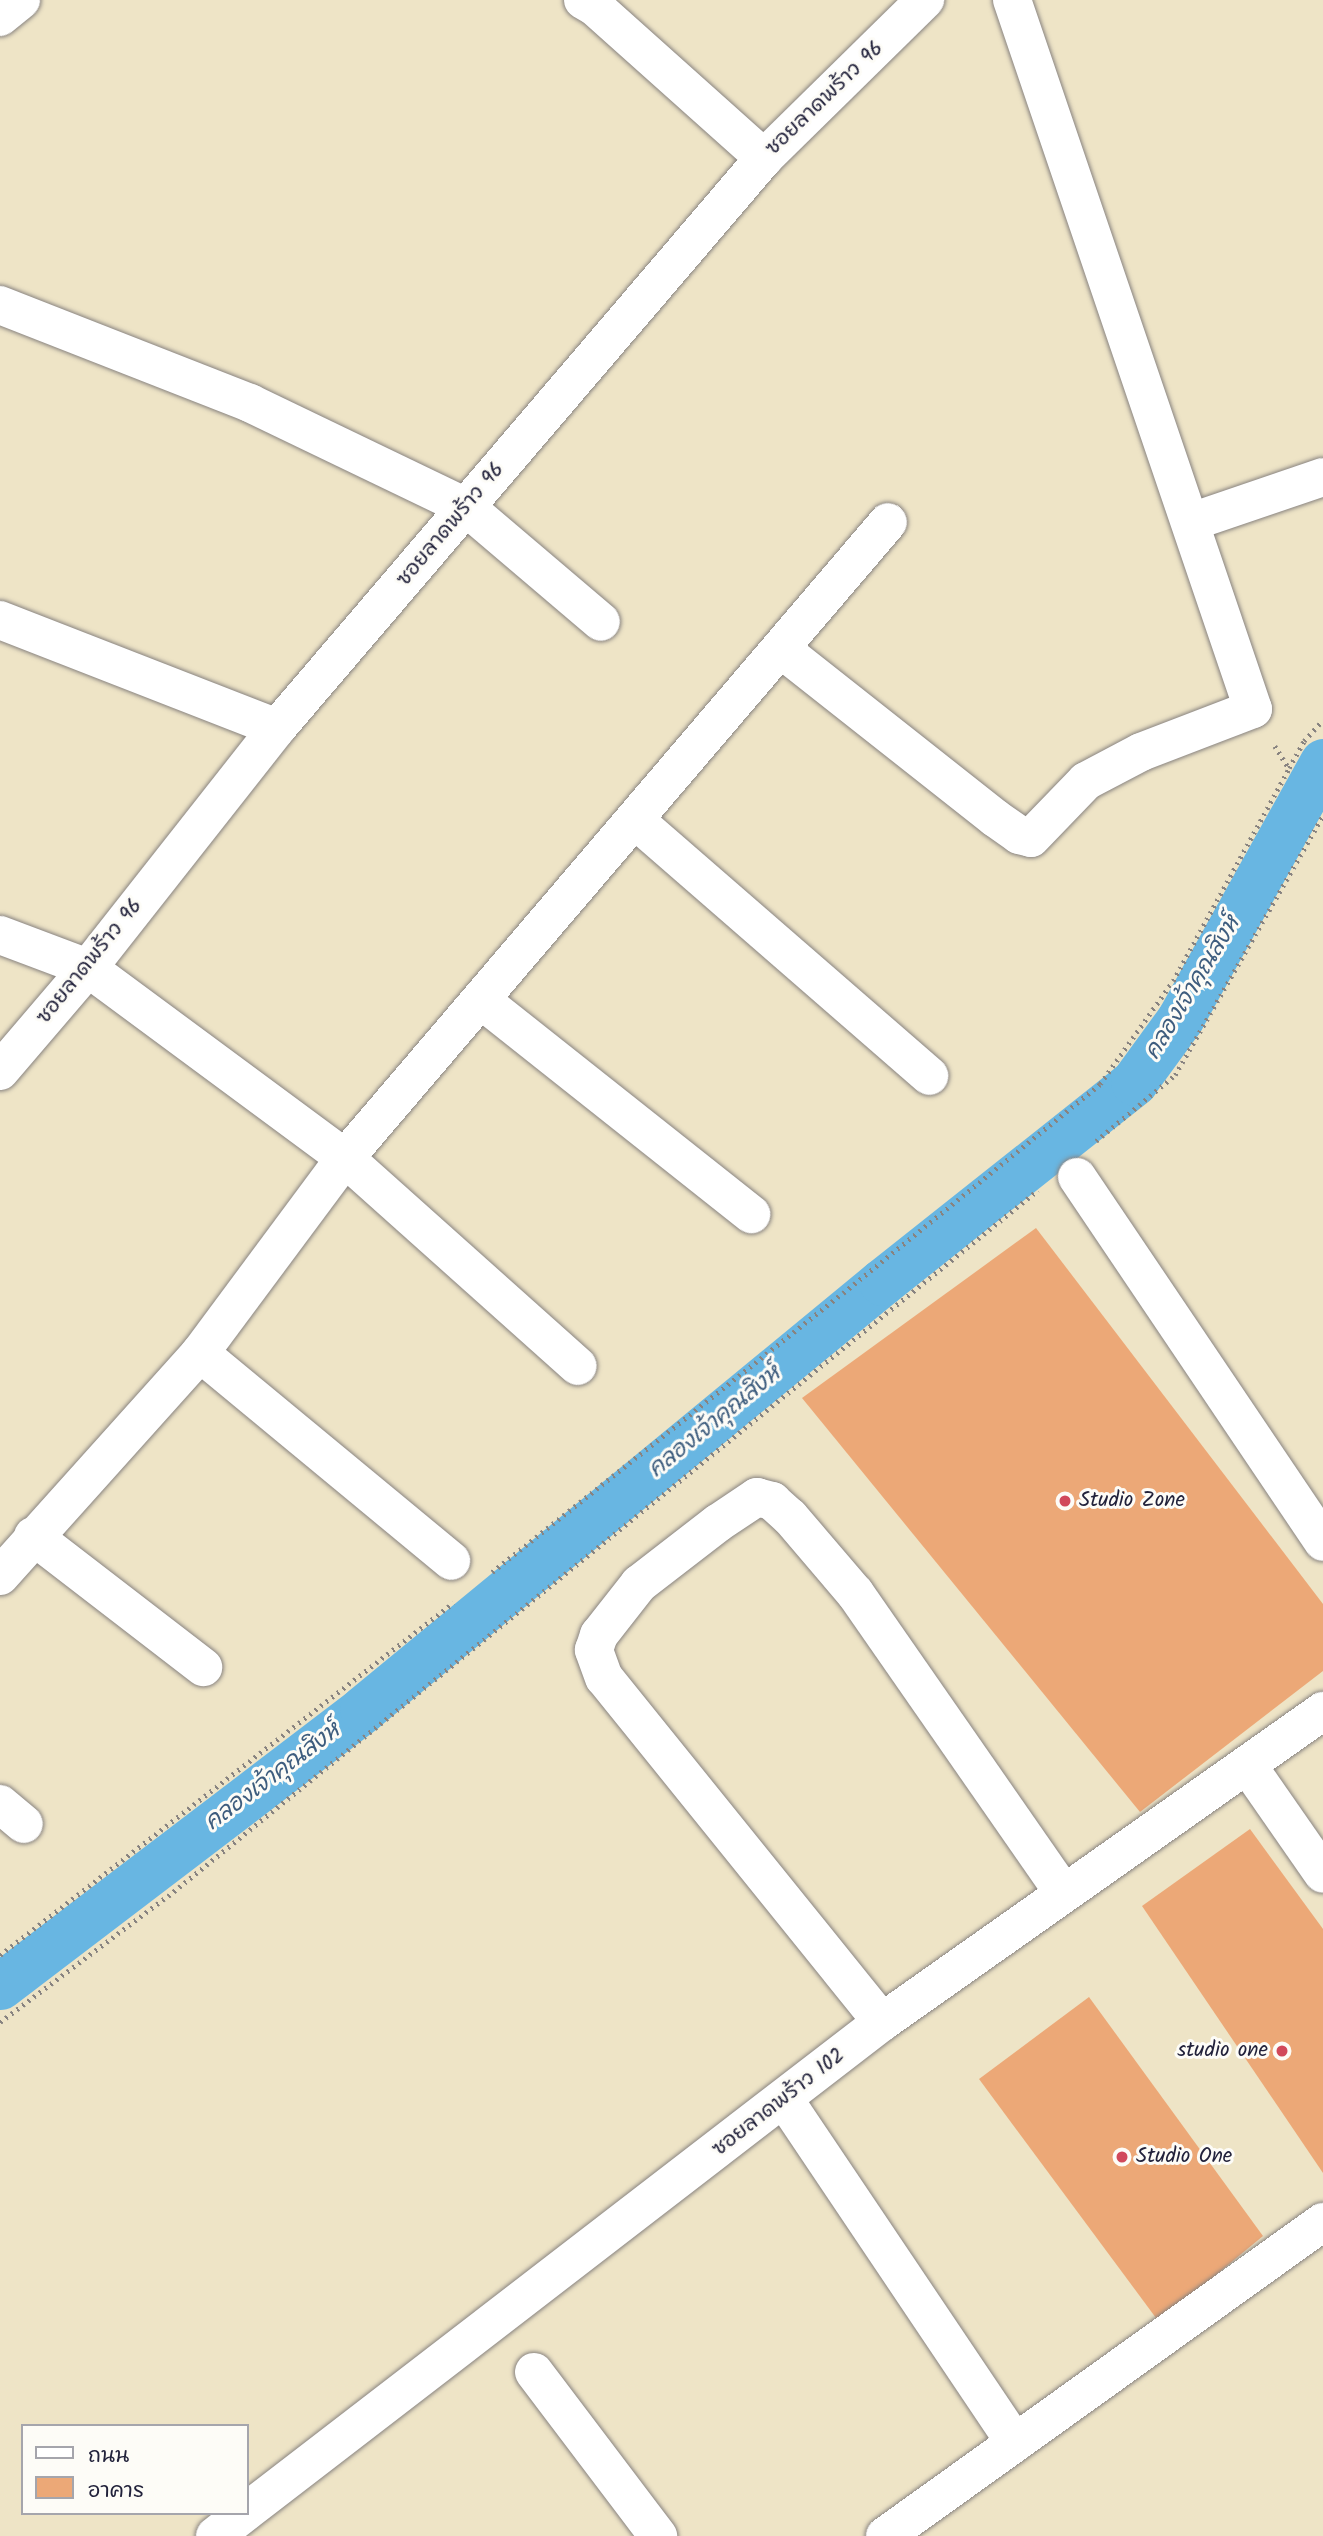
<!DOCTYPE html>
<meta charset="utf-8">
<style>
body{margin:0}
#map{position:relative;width:1323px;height:2536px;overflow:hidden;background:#eee4c6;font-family:Kalam,"Playpen Sans Thai",sans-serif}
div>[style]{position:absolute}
.canal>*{height:47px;margin:-23.5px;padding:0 23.5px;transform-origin:23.5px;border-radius:23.5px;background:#68b6e2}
.building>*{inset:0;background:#eca877}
.path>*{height:4.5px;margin-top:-2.25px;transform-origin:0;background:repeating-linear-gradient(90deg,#888380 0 2px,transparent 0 7px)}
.roads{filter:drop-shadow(0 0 2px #888380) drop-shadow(0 0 2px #888380)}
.minor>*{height:38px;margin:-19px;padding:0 19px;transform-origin:19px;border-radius:19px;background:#fff}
.dots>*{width:19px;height:19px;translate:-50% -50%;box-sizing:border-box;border:4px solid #fdfcf7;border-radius:50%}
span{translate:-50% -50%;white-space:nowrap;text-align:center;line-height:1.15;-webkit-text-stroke:6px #fdfcf7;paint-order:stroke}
.street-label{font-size:21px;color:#22223b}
.poi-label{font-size:21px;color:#22223b}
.left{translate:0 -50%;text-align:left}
.right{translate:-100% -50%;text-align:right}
.water-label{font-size:23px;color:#3e5d7e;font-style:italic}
.legend{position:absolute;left:21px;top:2424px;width:228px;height:91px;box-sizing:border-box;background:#fdfcf7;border:2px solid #a5a5ac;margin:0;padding:9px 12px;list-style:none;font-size:21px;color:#22223b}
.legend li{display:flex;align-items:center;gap:14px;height:35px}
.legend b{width:35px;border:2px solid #a5a5ac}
</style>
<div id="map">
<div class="canal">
<i style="left:0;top:1986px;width:457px;rotate:-37.3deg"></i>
<i style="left:363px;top:1709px;width:672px;rotate:-39.45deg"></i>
<i style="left:882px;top:1282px;width:322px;rotate:-38.4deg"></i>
<i style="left:1134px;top:1082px;width:78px;rotate:-53.9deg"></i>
<i style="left:1180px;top:1019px;width:294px;rotate:-60.9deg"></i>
</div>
<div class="building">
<i style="clip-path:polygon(1036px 1228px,1323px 1604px,1323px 1671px,1140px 1812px,802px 1398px)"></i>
<i style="clip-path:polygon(1250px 1829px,1323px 1929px,1323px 2173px,1142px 1906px)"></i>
<i style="clip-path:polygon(1089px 1997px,1263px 2236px,1159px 2322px,979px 2079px)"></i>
</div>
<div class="path">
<i style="left:1275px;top:746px;width:26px;rotate:58deg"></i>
<i style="left:1096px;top:1141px;width:103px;rotate:-39.9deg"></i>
<i style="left:1175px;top:1075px;width:298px;rotate:-60.3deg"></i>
<i style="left:492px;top:1572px;width:448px;rotate:-38.5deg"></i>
<i style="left:843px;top:1293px;width:331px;rotate:-39.1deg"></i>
<i style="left:1100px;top:1084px;width:126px;rotate:-54.7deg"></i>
<i style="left:1173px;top:981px;width:243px;rotate:-61.4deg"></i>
<i style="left:1289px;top:768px;width:31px;rotate:-61deg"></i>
<i style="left:1304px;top:741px;width:28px;rotate:-48deg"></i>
<i style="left:0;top:1955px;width:574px;rotate:-37.85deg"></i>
<i style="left:0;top:2022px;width:210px;rotate:-36.9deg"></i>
<i style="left:168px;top:1896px;width:1120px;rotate:-39.06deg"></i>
</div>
<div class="roads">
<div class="minor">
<i style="left:583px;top:0;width:14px;rotate:30deg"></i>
<i style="left:595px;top:7px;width:227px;rotate:41.8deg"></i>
<i style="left:0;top:17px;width:27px;rotate:-39deg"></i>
<i style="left:0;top:305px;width:269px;rotate:21.4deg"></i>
<i style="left:250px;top:403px;width:240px;rotate:25.7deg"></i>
<i style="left:466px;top:507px;width:177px;rotate:40.4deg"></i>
<i style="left:1191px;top:522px;width:139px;rotate:-18.8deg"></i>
<i style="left:0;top:620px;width:297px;rotate:21.3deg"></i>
<i style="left:781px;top:649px;width:273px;rotate:38.3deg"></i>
<i style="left:995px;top:818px;width:29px;rotate:35deg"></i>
<i style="left:1019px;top:835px;width:12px;rotate:14deg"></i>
<i style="left:1031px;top:838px;width:79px;rotate:-46deg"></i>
<i style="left:1086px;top:781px;width:62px;rotate:-27.8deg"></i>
<i style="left:1141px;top:752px;width:120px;rotate:-21deg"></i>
<i style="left:1253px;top:709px;width:749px;rotate:-108.77deg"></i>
<i style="left:635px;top:820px;width:390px;rotate:41deg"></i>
<i style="left:0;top:935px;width:94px;rotate:20.6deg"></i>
<i style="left:88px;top:968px;width:320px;rotate:36.5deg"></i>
<i style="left:345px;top:1158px;width:312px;rotate:41.8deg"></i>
<i style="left:481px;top:1000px;width:345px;rotate:38.4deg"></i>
<i style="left:0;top:1071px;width:135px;rotate:-49.5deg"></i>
<i style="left:88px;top:968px;width:305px;rotate:-51.8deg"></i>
<i style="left:277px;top:728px;width:750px;rotate:-49.49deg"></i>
<i style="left:764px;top:158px;width:226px;rotate:-44.5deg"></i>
<i style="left:1077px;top:1177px;width:440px;rotate:56deg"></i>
<i style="left:200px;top:1353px;width:326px;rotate:39.6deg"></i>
<i style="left:33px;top:1536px;width:215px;rotate:37.6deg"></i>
<i style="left:0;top:1576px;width:300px;rotate:-48.1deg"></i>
<i style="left:200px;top:1353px;width:243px;rotate:-53.4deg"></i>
<i style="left:345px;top:1158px;width:836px;rotate:-49.51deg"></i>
<i style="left:1248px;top:1766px;width:131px;rotate:55.2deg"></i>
<i style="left:0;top:1804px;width:31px;rotate:40deg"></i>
<i style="left:882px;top:2022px;width:442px;rotate:-128.9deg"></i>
<i style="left:604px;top:1678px;width:30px;rotate:-110deg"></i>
<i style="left:594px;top:1650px;width:16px;rotate:-72deg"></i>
<i style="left:599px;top:1635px;width:65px;rotate:-51.9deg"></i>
<i style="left:639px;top:1584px;width:100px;rotate:-37.7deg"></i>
<i style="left:718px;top:1523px;width:47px;rotate:-33.7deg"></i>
<i style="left:757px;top:1497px;width:16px;rotate:15deg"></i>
<i style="left:772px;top:1501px;width:24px;rotate:42deg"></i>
<i style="left:790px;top:1517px;width:100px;rotate:49.5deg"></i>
<i style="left:855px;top:1593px;width:364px;rotate:55.2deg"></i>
<i style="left:784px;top:2099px;width:414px;rotate:56.1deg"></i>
<i style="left:534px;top:2372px;width:206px;rotate:52.9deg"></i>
<i style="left:247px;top:2511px;width:801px;rotate:-37.6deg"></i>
<i style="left:882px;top:2022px;width:540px;rotate:-35.19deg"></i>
<i style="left:215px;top:2536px;width:37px;rotate:-38deg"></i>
<i style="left:885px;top:2536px;width:539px;rotate:-35.64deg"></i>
</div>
</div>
<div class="dots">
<i style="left:1065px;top:1501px;background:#d1495b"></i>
<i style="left:1282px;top:2051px;background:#d1495b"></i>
<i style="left:1122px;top:2157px;background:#d1495b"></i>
</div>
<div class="street-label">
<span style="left:825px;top:99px;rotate:-44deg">ซอยลาดพร้าว 96</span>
<span style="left:451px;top:525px;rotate:-50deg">ซอยลาดพร้าว 96</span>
<span style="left:90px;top:962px;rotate:-51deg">ซอยลาดพร้าว 96</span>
<span style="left:779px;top:2103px;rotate:-38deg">ซอยลาดพร้าว 102</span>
</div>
<div class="poi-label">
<span class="left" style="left:1079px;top:1501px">Studio Zone</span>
<span class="right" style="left:1268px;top:2051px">studio one</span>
<span class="left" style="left:1136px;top:2157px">Studio One</span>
</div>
<div class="water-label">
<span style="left:1193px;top:988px;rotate:-59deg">คลองเจ้าคุณสิงห์</span>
<span style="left:715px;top:1422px;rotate:-39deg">คลองเจ้าคุณสิงห์</span>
<span style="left:273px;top:1777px;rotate:-37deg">คลองเจ้าคุณสิงห์</span>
</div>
<ul class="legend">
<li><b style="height:9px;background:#fff"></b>ถนน</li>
<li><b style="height:19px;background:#eca877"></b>อาคาร</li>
</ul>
</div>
